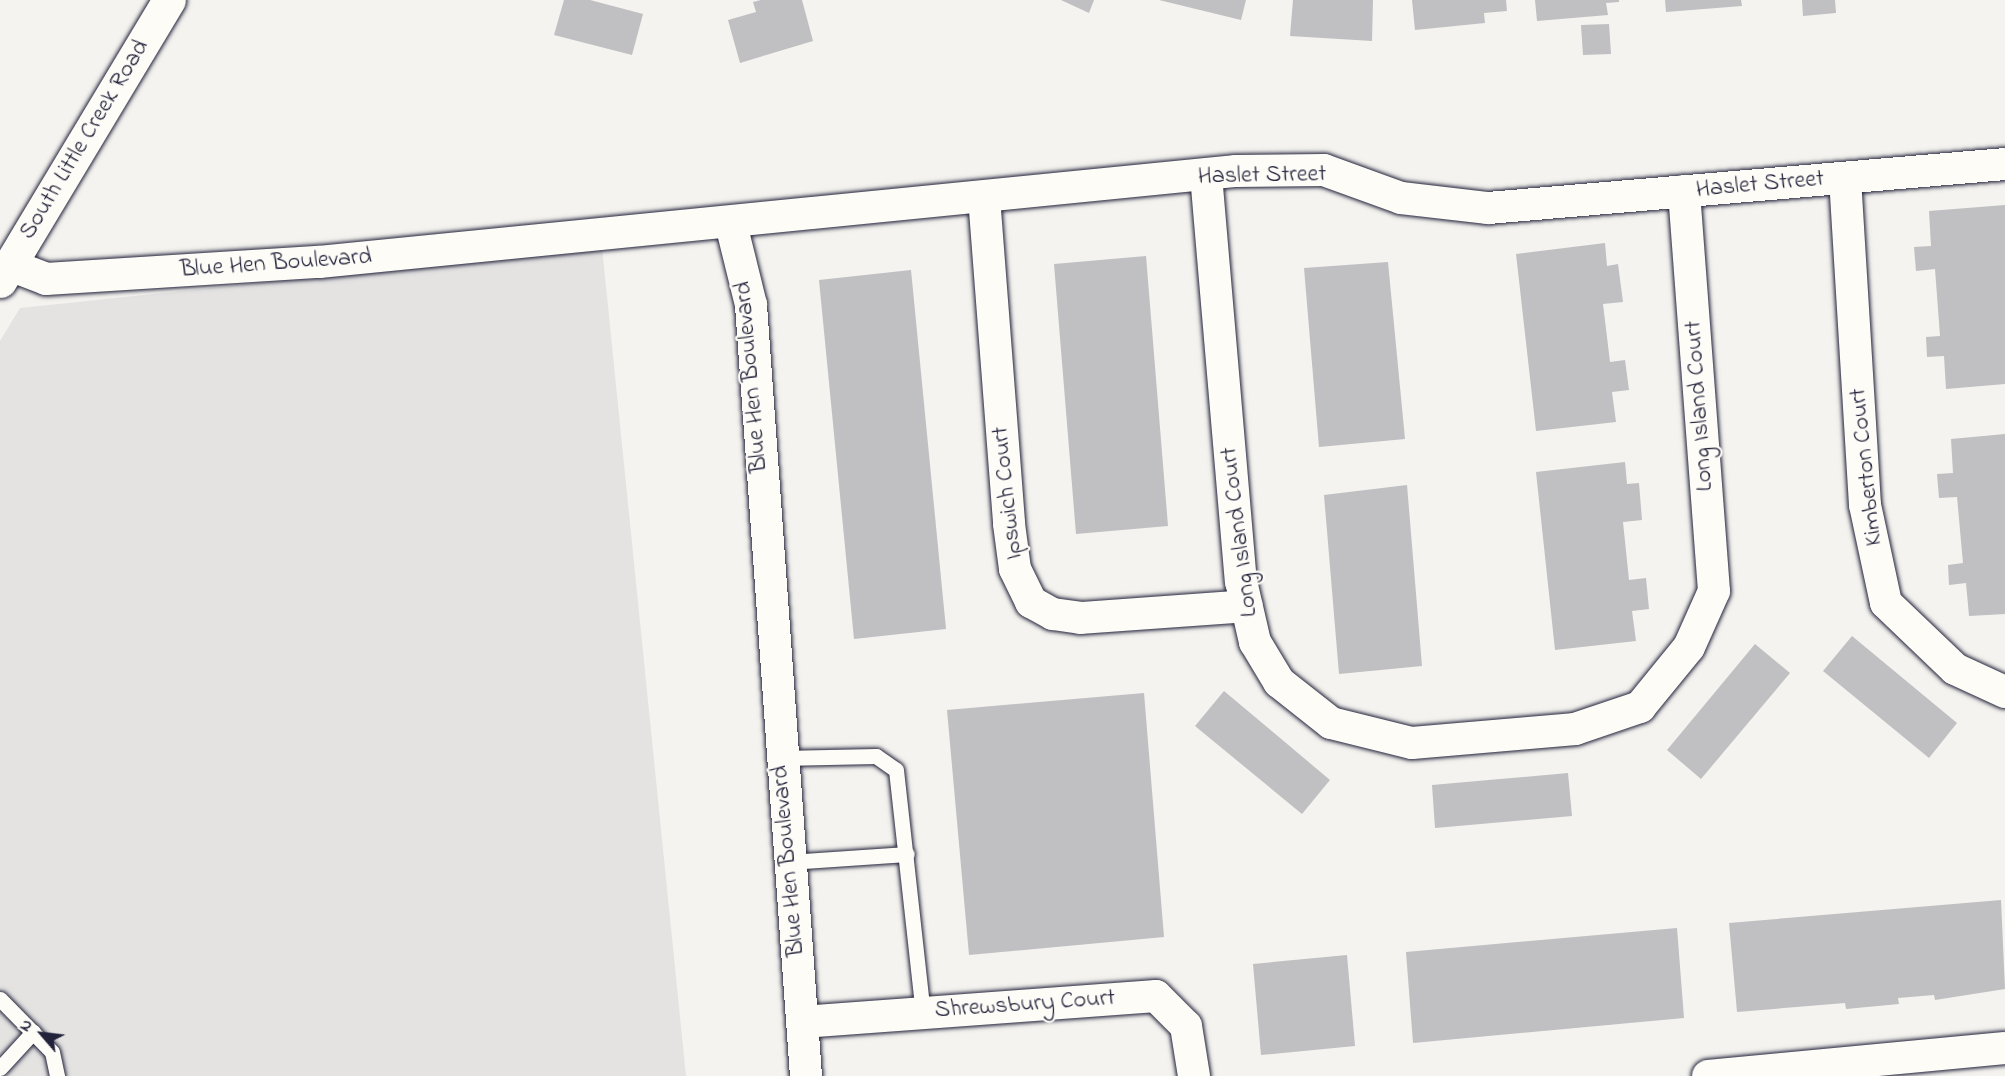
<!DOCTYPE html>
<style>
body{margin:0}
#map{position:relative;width:2005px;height:1076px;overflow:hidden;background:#f4f3ef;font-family:"Indie Flower",sans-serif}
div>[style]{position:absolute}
.built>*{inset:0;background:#e4e3e2}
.building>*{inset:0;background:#c0bfc2}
.roads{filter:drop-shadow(0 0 2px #22223b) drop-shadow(0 0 2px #22223b)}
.lane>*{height:15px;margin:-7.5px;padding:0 7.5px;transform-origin:7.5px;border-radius:7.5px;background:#fdfcf7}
.street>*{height:32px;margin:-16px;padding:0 16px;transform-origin:16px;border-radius:16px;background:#fdfcf7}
.secondary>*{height:33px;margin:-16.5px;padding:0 16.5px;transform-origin:16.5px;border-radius:16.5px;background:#fdfcf7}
span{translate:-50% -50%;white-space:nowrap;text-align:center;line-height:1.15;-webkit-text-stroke:4.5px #fdfcf7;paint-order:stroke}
.street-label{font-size:24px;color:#22223b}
.north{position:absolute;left:12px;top:1004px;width:60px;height:60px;-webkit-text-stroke:4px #fdfcf7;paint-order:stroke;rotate:298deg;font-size:16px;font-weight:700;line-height:24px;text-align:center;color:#22223b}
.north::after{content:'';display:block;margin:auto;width:21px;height:27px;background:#22223b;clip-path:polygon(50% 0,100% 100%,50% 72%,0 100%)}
</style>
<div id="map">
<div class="built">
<i style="clip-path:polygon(602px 247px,686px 1076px,0 1076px,0 341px,20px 308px)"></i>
</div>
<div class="building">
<i style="clip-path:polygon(564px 0,590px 0,643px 14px,632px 55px,554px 35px)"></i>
<i style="clip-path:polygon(761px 0,802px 0,813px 41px,740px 63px,728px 20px,756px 12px,753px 2px)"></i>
<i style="clip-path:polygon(1061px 0,1094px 0,1089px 13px)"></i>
<i style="clip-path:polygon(1159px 0,1246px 0,1241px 20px)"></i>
<i style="clip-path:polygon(1293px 0,1373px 0,1372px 41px,1290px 36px)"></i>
<i style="clip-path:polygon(1412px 0,1506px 0,1507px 11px,1484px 13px,1485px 23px,1415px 30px)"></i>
<i style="clip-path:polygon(1535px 0,1619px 0,1619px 2px,1606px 3px,1608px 15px,1537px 21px)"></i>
<i style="clip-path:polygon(1665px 0,1741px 0,1742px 6px,1666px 12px)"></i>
<i style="clip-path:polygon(1802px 0,1835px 0,1836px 13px,1803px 16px)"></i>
<i style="clip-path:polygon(1609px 24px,1611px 54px,1583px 55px,1581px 25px)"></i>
<i style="clip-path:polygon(2005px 205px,2005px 384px,1946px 389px,1944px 356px,1927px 357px,1926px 337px,1940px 336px,1935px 269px,1916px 271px,1914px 247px,1931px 246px,1929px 211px)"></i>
<i style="clip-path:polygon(1605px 243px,1607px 266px,1618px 264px,1623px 302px,1603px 304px,1610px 362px,1625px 360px,1629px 390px,1612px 392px,1616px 422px,1536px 431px,1516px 254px)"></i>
<i style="clip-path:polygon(1146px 256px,1168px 526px,1076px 534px,1054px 264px)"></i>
<i style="clip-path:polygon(1388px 262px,1405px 439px,1319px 447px,1304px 268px)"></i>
<i style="clip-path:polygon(911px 270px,946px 629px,854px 639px,819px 280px)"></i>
<i style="clip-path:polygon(2005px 434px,2005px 614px,1969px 616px,1966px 583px,1949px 585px,1948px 565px,1963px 563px,1957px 497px,1939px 498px,1937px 474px,1953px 473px,1951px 439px)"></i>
<i style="clip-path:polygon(1625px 462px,1627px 484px,1639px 483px,1642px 520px,1623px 522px,1629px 580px,1646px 578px,1649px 609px,1632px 611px,1636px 641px,1555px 650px,1536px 472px)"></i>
<i style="clip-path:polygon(1407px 485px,1422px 666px,1339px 674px,1324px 495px)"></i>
<i style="clip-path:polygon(1852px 636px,1957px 723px,1929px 758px,1823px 671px)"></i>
<i style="clip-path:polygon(1755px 644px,1790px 673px,1701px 779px,1667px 750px)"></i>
<i style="clip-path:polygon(1224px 691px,1330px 780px,1302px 814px,1195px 726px)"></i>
<i style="clip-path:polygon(1144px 693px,1164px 937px,969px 955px,947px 710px)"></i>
<i style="clip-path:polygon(1568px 773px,1572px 816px,1435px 828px,1432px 785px)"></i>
<i style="clip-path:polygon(2001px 900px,2005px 989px,1935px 1000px,1934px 995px,1898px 998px,1899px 1004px,1846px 1009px,1845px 1003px,1737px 1012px,1729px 923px)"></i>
<i style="clip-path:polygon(1677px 928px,1684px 1018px,1413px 1043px,1406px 952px)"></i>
<i style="clip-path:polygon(1347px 955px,1355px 1046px,1261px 1055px,1253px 964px)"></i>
</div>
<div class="roads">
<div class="lane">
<i style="left:781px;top:758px;width:95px;rotate:-1.2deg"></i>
<i style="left:876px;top:756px;width:24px;rotate:35deg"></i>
<i style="left:896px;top:770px;width:244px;rotate:83.7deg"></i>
<i style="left:789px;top:862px;width:118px;rotate:-3.9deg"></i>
<i style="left:0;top:999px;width:74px;rotate:45.5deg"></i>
<i style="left:52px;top:1052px;width:25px;rotate:78deg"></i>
<i style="left:0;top:1068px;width:49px;rotate:-47.5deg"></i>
</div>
<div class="street">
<i style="left:1206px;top:175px;width:408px;rotate:85.1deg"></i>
<i style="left:1241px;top:581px;width:63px;rotate:77.1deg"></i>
<i style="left:1255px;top:642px;width:47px;rotate:59deg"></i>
<i style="left:1279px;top:682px;width:66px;rotate:38.3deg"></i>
<i style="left:1331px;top:723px;width:83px;rotate:13.9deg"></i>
<i style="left:1412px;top:743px;width:164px;rotate:-4.9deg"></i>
<i style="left:1575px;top:729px;width:69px;rotate:-18.7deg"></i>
<i style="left:1640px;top:707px;width:77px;rotate:-50.8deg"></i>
<i style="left:1689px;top:647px;width:61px;rotate:-65.9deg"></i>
<i style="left:1714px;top:591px;width:401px;rotate:-94.3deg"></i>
<i style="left:1845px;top:178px;width:328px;rotate:86.5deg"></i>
<i style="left:1865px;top:505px;width:100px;rotate:77.9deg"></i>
<i style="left:1886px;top:603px;width:95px;rotate:43.7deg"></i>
<i style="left:1955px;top:669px;width:55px;rotate:24.7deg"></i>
<i style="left:984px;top:197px;width:328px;rotate:85.6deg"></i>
<i style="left:1009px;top:524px;width:45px;rotate:82.4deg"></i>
<i style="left:1015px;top:569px;width:37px;rotate:64deg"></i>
<i style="left:1031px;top:602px;width:25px;rotate:29deg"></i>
<i style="left:1053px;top:614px;width:28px;rotate:8deg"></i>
<i style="left:1081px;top:618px;width:166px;rotate:-4.1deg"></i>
<i style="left:731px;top:224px;width:83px;rotate:76.1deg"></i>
<i style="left:751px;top:305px;width:773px;rotate:85.92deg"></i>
<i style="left:10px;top:265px;width:39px;rotate:21deg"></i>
<i style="left:46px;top:279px;width:274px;rotate:-3.6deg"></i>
<i style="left:319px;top:262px;width:922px;rotate:-5.67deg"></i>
<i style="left:1236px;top:171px;width:88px;rotate:-0.7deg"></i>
<i style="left:1324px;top:170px;width:82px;rotate:20deg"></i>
<i style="left:1401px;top:198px;width:88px;rotate:6.6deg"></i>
<i style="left:1488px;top:208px;width:519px;rotate:-4.86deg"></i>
<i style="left:802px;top:1022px;width:355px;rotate:-4.2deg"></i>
<i style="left:1156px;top:996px;width:42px;rotate:45deg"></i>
<i style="left:1186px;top:1026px;width:51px;rotate:80.9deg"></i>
<i style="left:1708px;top:1076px;width:298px;rotate:-5.4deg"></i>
</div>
<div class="secondary">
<i style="left:0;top:281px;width:328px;rotate:-59deg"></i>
</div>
</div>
<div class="street-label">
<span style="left:85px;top:140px;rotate:-59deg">South Little Creek Road</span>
<span style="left:1262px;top:176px;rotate:-1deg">Haslet Street</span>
<span style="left:1760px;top:185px;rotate:-5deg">Haslet Street</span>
<span style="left:276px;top:264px;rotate:-4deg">Blue Hen Boulevard</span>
<span style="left:752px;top:377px;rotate:-95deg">Blue Hen Boulevard</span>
<span style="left:1700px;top:406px;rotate:-94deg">Long Island Court</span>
<span style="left:1867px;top:467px;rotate:-96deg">Kimberton Court</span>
<span style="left:1008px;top:493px;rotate:-96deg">Ipswich Court</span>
<span style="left:1240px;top:532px;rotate:-97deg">Long Island Court</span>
<span style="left:789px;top:861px;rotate:-95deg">Blue Hen Boulevard</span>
<span style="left:1025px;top:1005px;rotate:-4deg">Shrewsbury Court</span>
</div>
<div class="north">N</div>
</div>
